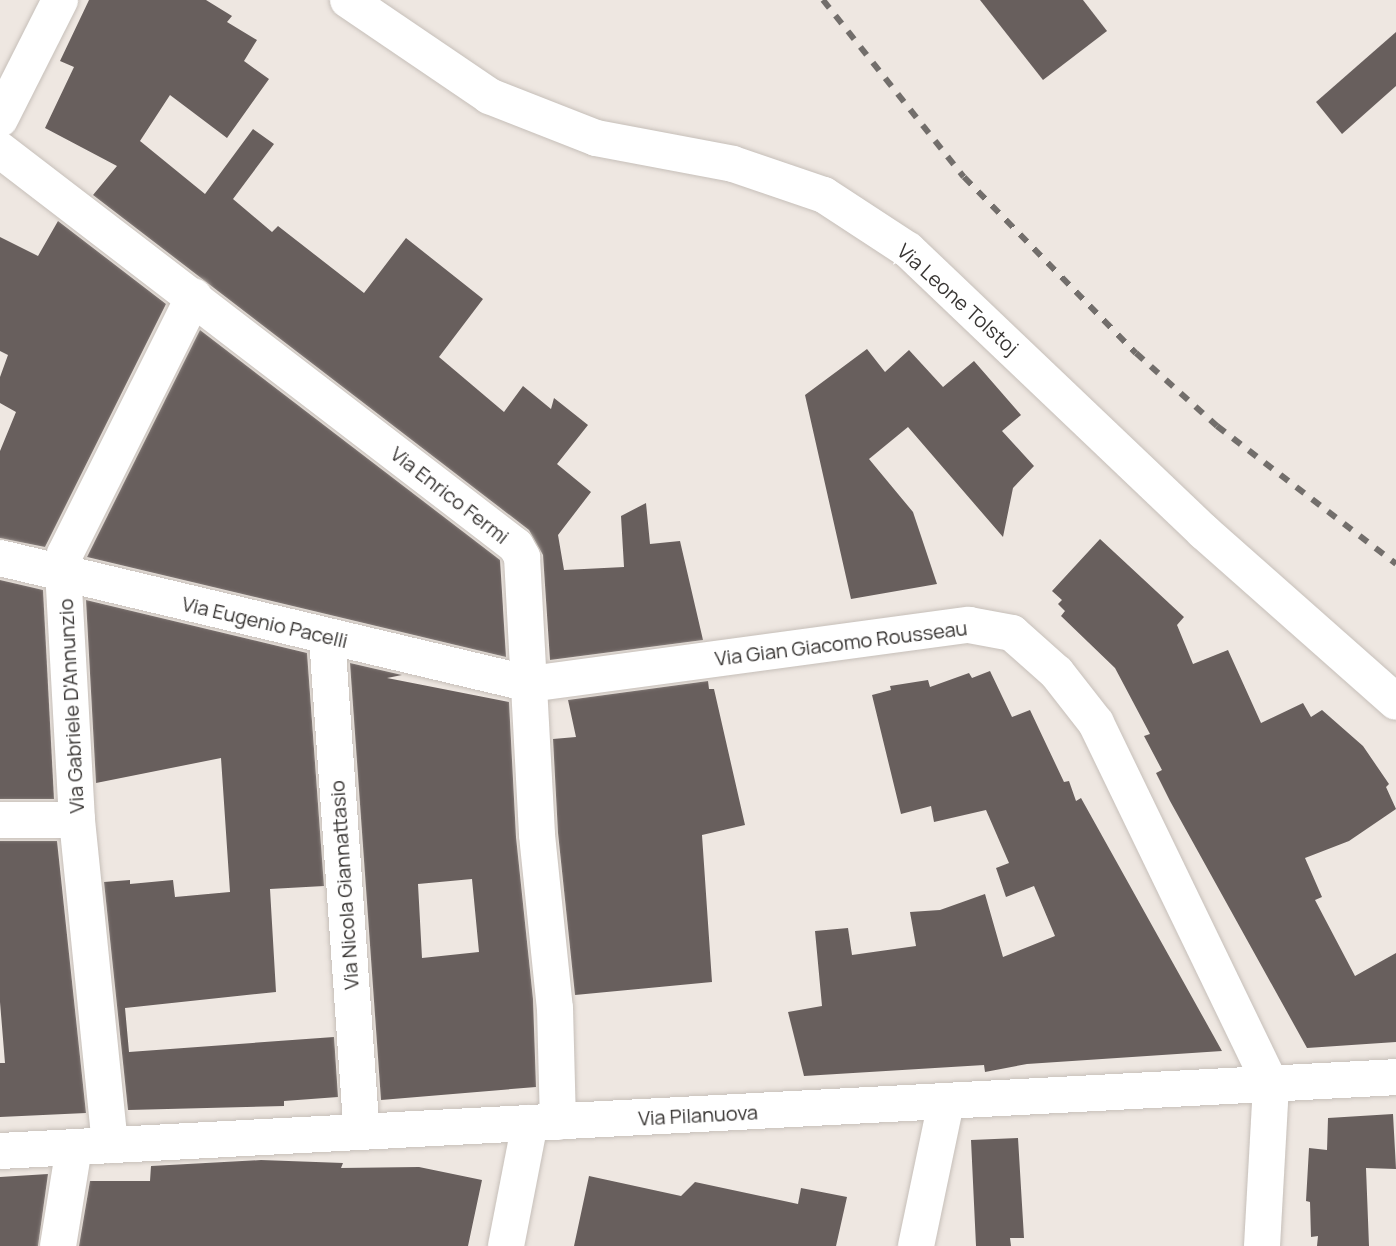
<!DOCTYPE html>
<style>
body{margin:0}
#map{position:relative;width:1396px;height:1246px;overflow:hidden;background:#eee7e1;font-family:Manrope,sans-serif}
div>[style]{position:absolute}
.building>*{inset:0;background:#685f5d}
.roads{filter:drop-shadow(0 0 2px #c6bfb9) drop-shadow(0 0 2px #c6bfb9)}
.minor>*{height:36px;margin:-18px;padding:0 18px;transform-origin:18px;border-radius:18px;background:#fff}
.rail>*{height:6px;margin-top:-3px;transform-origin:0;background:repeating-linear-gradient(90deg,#726e6b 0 10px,transparent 0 20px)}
span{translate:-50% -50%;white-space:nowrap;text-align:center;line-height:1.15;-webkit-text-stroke:8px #fff;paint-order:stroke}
.street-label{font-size:20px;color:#383533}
</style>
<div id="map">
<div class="building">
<i style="clip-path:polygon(89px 0,206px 0,232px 16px,227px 22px,257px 40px,244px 61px,269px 79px,227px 138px,170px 95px,140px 141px,205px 194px,253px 129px,274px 144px,233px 199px,272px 232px,278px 226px,364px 293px,406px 238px,483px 299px,439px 357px,504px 412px,523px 386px,551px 409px,554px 398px,588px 425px,557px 464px,591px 492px,558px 535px,564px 570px,624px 567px,621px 516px,646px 503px,650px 544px,680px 541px,703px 640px,550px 660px,543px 555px,529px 530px,93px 195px,117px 166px,45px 128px,74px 67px,60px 61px)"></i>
<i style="clip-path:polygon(980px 0,1083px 0,1107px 31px,1043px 80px)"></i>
<i style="clip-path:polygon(1396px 32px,1396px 86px,1342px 134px,1316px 102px)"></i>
<i style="clip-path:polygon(58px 221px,166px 304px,45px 547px,0 538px,0 451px,16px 412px,0 403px,0 377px,8px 355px,0 351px,0 237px,38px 256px)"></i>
<i style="clip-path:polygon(200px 330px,500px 560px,506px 657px,87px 557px)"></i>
<i style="clip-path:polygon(867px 349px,885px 372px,909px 350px,943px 387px,974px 361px,1021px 415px,1002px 431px,1034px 466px,1013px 488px,1003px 537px,908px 427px,869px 459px,913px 512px,937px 584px,851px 599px,805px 395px)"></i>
<i style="clip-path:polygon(1100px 539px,1184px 617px,1177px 625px,1193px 664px,1228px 650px,1261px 723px,1303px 703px,1311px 717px,1322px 710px,1363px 746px,1389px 784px,1386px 787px,1396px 809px,1349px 841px,1305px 858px,1322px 897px,1315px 900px,1355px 976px,1396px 953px,1396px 1042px,1307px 1048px,1170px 801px,1156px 773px,1162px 770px,1144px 736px,1150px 734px,1115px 668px,1061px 616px,1065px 611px,1058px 604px,1062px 600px,1052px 591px)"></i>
<i style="clip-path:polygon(0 580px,43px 590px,54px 799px,0 799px)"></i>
<i style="clip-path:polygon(86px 600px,307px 653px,324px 886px,270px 889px,276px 992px,125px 1008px,129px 1052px,334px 1037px,338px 1097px,284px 1101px,284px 1106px,128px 1110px,104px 882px,130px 880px,130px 884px,173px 880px,175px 897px,230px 892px,221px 758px,96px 783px)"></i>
<i style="clip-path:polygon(evenodd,350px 663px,402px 675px,387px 678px,509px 702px,516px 837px,533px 999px,536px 1087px,381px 1100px,350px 663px,472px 879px,479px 952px,422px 958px,418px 884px,472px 879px)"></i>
<i style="clip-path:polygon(990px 671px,1012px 717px,1030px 710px,1064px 782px,1069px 781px,1076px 801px,1081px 798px,1222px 1051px,1027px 1064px,985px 1072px,984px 1065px,804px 1076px,788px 1012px,822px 1006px,815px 931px,848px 928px,852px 955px,916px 946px,910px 912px,940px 910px,985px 894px,1003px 957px,1055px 936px,1034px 886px,1006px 897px,996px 868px,1009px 863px,986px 810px,934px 822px,931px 806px,901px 814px,872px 695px,891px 690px,890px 686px,928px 680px,930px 687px,969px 673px,972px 678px)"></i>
<i style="clip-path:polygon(708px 681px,709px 689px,714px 689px,745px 825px,702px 835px,712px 982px,575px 995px,558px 833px,553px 739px,576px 737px,568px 700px)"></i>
<i style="clip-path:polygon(0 841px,57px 841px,86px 1113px,0 1117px,0 1063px,5px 1063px,0 1002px)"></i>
<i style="clip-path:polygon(1393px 1114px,1396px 1169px,1366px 1168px,1369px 1246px,1317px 1246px,1318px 1236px,1311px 1237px,1310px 1202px,1306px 1201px,1309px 1148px,1327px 1150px,1328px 1118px)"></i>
<i style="clip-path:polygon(1018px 1138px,1024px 1238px,1010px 1238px,1011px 1246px,976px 1246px,971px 1140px)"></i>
<i style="clip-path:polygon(261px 1160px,343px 1163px,341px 1168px,419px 1167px,482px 1180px,468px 1246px,79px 1246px,90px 1181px,150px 1181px,151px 1166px)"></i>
<i style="clip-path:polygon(48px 1174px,38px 1246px,0 1246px,0 1177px)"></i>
<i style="clip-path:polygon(589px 1176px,681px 1196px,695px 1182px,798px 1204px,801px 1188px,847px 1197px,836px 1246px,574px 1246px)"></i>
</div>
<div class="roads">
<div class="minor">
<i style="left:348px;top:0;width:171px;rotate:34.2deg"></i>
<i style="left:489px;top:96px;width:115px;rotate:21.4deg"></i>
<i style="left:596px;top:138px;width:139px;rotate:10.7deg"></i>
<i style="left:733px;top:164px;width:96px;rotate:18.8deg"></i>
<i style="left:824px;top:195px;width:100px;rotate:33.2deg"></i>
<i style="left:908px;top:250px;width:409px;rotate:43.6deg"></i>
<i style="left:1204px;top:532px;width:256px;rotate:41.5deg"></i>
<i style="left:0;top:119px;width:133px;rotate:-63.2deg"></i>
<i style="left:0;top:150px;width:650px;rotate:37.5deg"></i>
<i style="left:516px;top:546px;width:13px;rotate:61deg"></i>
<i style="left:522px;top:557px;width:278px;rotate:86.9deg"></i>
<i style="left:537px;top:835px;width:174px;rotate:84.1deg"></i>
<i style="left:555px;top:1008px;width:114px;rotate:88.5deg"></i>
<i style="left:0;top:558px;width:545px;rotate:13.37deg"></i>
<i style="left:530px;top:684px;width:443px;rotate:-7.7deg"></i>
<i style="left:969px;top:625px;width:44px;rotate:10.5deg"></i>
<i style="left:1012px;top:633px;width:60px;rotate:41.6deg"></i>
<i style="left:1057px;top:673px;width:63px;rotate:52deg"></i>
<i style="left:1096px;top:723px;width:402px;rotate:64.2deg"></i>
<i style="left:1271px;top:1085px;width:161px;rotate:93.2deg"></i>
<i style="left:327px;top:637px;width:496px;rotate:86deg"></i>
<i style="left:0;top:820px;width:77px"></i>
<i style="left:110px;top:1145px;width:327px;rotate:-95.8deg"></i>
<i style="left:77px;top:820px;width:247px;rotate:-93.2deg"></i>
<i style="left:63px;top:573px;width:19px;rotate:-84deg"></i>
<i style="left:65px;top:554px;width:288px;rotate:-63.4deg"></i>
<i style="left:0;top:1151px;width:1398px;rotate:-3.03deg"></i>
<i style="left:58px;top:1246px;width:100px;rotate:-80.8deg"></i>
<i style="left:506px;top:1246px;width:125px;rotate:-79deg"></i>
<i style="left:916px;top:1246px;width:147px;rotate:-78.2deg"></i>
</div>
</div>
<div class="rail">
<i style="left:823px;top:0;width:226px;rotate:51.5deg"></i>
<i style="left:964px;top:177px;width:246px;rotate:45.7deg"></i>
<i style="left:1136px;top:353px;width:109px;rotate:42deg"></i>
<i style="left:1217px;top:426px;width:226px;rotate:37.6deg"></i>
</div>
<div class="street-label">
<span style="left:958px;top:299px;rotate:42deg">Via Leone Tolstoj</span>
<span style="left:450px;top:495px;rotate:38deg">Via Enrico Fermi</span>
<span style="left:265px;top:622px;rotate:13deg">Via Eugenio Pacelli</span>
<span style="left:841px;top:643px;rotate:-7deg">Via Gian Giacomo Rousseau</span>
<span style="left:71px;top:706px;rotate:-93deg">Via Gabriele D'Annunzio</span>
<span style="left:344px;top:885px;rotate:-94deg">Via Nicola Giannattasio</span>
<span style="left:698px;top:1115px;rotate:-3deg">Via Pilanuova</span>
</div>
</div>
